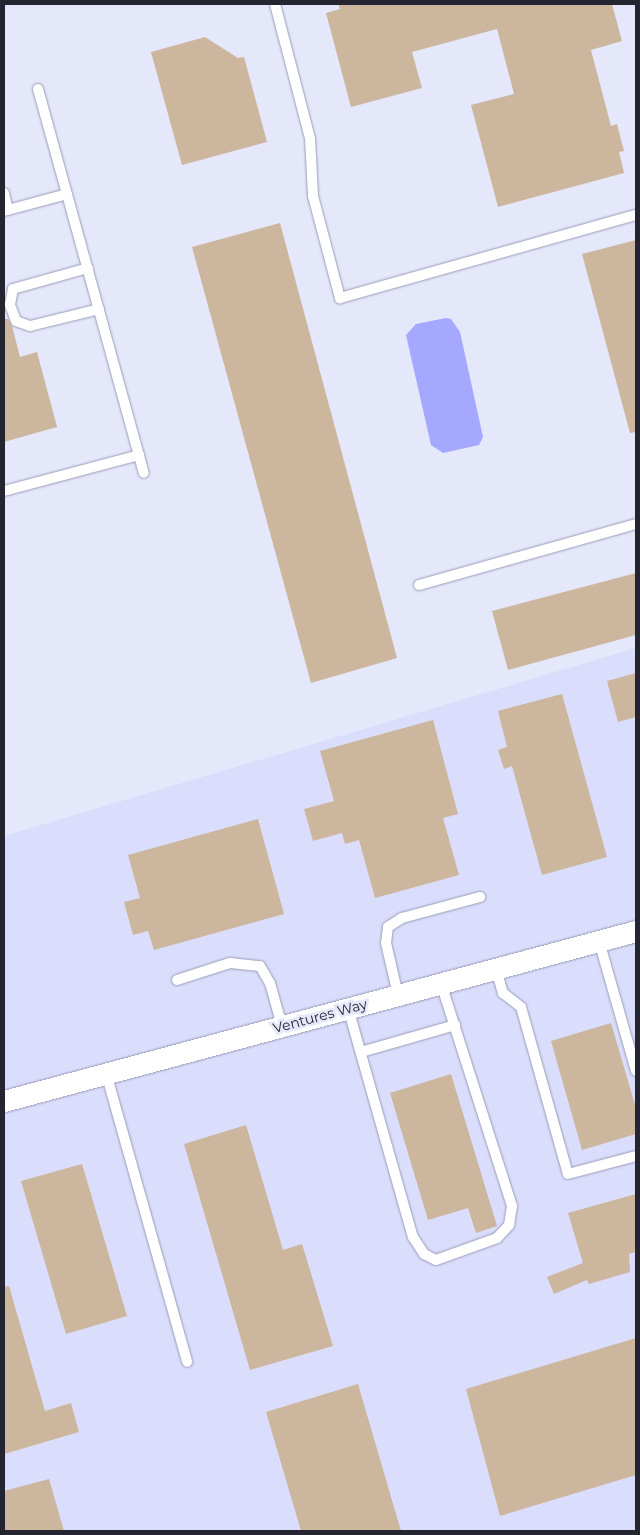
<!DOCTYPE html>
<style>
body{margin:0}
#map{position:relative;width:640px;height:1535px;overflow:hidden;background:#e5e7fa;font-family:Montserrat,sans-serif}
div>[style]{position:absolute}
.built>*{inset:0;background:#daddfb}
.water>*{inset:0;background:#a4a8ff}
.building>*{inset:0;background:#cdb69e}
.roads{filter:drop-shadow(0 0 1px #999cb9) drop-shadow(0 0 1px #999cb9)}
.service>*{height:10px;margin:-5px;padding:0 5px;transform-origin:5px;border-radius:5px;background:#fff}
.minor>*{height:21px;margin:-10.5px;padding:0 10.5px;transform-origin:10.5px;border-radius:10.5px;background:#fff}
span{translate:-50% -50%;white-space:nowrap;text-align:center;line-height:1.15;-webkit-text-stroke:5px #e5e7fa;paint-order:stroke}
.street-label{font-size:14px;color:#242530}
.frame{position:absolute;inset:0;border:5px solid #242530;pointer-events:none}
</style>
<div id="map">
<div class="built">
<i style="clip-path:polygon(636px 648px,636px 1531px,4px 1531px,4px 836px)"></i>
</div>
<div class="water">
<i style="clip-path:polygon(446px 318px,451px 319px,460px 332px,483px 437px,479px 445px,443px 453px,431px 445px,406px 335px,416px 324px)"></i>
</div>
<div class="building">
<i style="clip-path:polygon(338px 4px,612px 4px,622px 41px,591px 50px,611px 126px,617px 124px,624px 151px,619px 152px,624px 173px,498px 207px,471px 105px,514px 94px,497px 29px,412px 52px,422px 88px,351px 107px,326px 13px,340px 9px)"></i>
<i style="clip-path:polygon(205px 37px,238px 58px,244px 57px,267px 142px,182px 165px,151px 52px)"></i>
<i style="clip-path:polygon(280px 223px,397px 658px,311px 683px,192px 247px)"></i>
<i style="clip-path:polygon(636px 240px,636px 432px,630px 433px,582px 254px)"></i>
<i style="clip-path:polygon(4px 319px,8px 319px,12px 326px,20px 357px,37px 352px,57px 427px,4px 442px)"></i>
<i style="clip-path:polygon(636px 573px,636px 635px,508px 670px,492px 611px)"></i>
<i style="clip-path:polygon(636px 673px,636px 717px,618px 722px,607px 681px)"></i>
<i style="clip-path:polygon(562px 694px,607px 857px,542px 875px,512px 766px,504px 769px,498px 750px,507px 747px,498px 711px)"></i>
<i style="clip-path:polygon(433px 720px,458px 814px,443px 818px,459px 875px,375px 898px,359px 840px,345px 844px,342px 833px,313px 841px,304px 809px,334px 801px,320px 751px)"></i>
<i style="clip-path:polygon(258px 819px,284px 914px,154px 950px,148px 931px,133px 935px,124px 902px,140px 898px,128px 855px)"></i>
<i style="clip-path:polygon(611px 1023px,636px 1108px,636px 1134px,582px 1150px,551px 1041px)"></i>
<i style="clip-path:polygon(451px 1074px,497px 1226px,476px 1233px,468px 1208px,428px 1220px,390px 1093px)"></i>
<i style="clip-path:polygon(246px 1125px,283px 1250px,302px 1244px,333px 1346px,250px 1370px,184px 1144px)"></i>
<i style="clip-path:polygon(82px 1164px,127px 1316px,66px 1334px,21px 1181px)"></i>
<i style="clip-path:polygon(636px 1194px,636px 1252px,629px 1254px,630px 1272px,589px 1284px,587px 1280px,554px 1294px,547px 1277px,583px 1263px,568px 1213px)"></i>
<i style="clip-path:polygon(9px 1286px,45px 1411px,71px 1403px,79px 1432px,4px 1454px,4px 1287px)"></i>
<i style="clip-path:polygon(636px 1338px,636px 1475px,500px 1516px,466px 1389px)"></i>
<i style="clip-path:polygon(358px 1384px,401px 1531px,301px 1531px,266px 1412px)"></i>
<i style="clip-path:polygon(49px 1479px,64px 1531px,4px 1531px,4px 1491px)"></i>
</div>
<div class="roads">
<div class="service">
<i style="left:275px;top:4px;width:138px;rotate:75.4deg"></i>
<i style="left:310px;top:138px;width:58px;rotate:87deg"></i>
<i style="left:313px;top:196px;width:106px;rotate:75.2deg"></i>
<i style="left:340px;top:298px;width:307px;rotate:-15.7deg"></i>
<i style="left:38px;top:89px;width:398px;rotate:74.6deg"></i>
<i style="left:4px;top:193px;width:17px;rotate:77deg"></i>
<i style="left:4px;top:211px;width:65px;rotate:-15.1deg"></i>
<i style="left:88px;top:268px;width:78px;rotate:164.4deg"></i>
<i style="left:13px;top:289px;width:16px;rotate:101deg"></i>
<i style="left:10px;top:305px;width:17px;rotate:69deg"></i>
<i style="left:16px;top:321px;width:15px;rotate:20deg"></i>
<i style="left:30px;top:326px;width:71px;rotate:-13.8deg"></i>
<i style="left:4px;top:491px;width:140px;rotate:-14.9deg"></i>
<i style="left:419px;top:585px;width:225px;rotate:-15.7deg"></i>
<i style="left:599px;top:941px;width:135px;rotate:74.1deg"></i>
<i style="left:496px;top:969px;width:25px;rotate:74deg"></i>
<i style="left:503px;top:993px;width:23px;rotate:38deg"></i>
<i style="left:521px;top:1007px;width:173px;rotate:74.3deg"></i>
<i style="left:568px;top:1174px;width:70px;rotate:-14.8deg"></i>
<i style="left:177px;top:980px;width:56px;rotate:-17.8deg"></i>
<i style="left:230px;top:963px;width:30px;rotate:6deg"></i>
<i style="left:260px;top:966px;width:20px;rotate:60deg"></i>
<i style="left:270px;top:983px;width:45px;rotate:74.4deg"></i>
<i style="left:398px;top:995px;width:53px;rotate:-103deg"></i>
<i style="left:386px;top:943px;width:16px;rotate:-83deg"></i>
<i style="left:388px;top:927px;width:17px;rotate:-33deg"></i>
<i style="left:402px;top:918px;width:81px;rotate:-15.1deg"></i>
<i style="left:348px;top:1008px;width:238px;rotate:74.2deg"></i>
<i style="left:413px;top:1237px;width:20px;rotate:57deg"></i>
<i style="left:424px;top:1254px;width:13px;rotate:27deg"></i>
<i style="left:436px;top:1260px;width:65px;rotate:-19.8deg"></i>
<i style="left:497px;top:1238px;width:18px;rotate:-47deg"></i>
<i style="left:509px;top:1225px;width:19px;rotate:-81deg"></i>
<i style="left:512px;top:1206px;width:233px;rotate:-107.7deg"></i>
<i style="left:361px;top:1052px;width:98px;rotate:-16deg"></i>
<i style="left:106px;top:1073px;width:300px;rotate:74.3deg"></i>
</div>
<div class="minor">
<i style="left:4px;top:1101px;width:654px;rotate:-15.06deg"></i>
</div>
</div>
<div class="street-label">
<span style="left:320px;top:1016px;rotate:-15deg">Ventures Way</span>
</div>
<div class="frame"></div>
</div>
